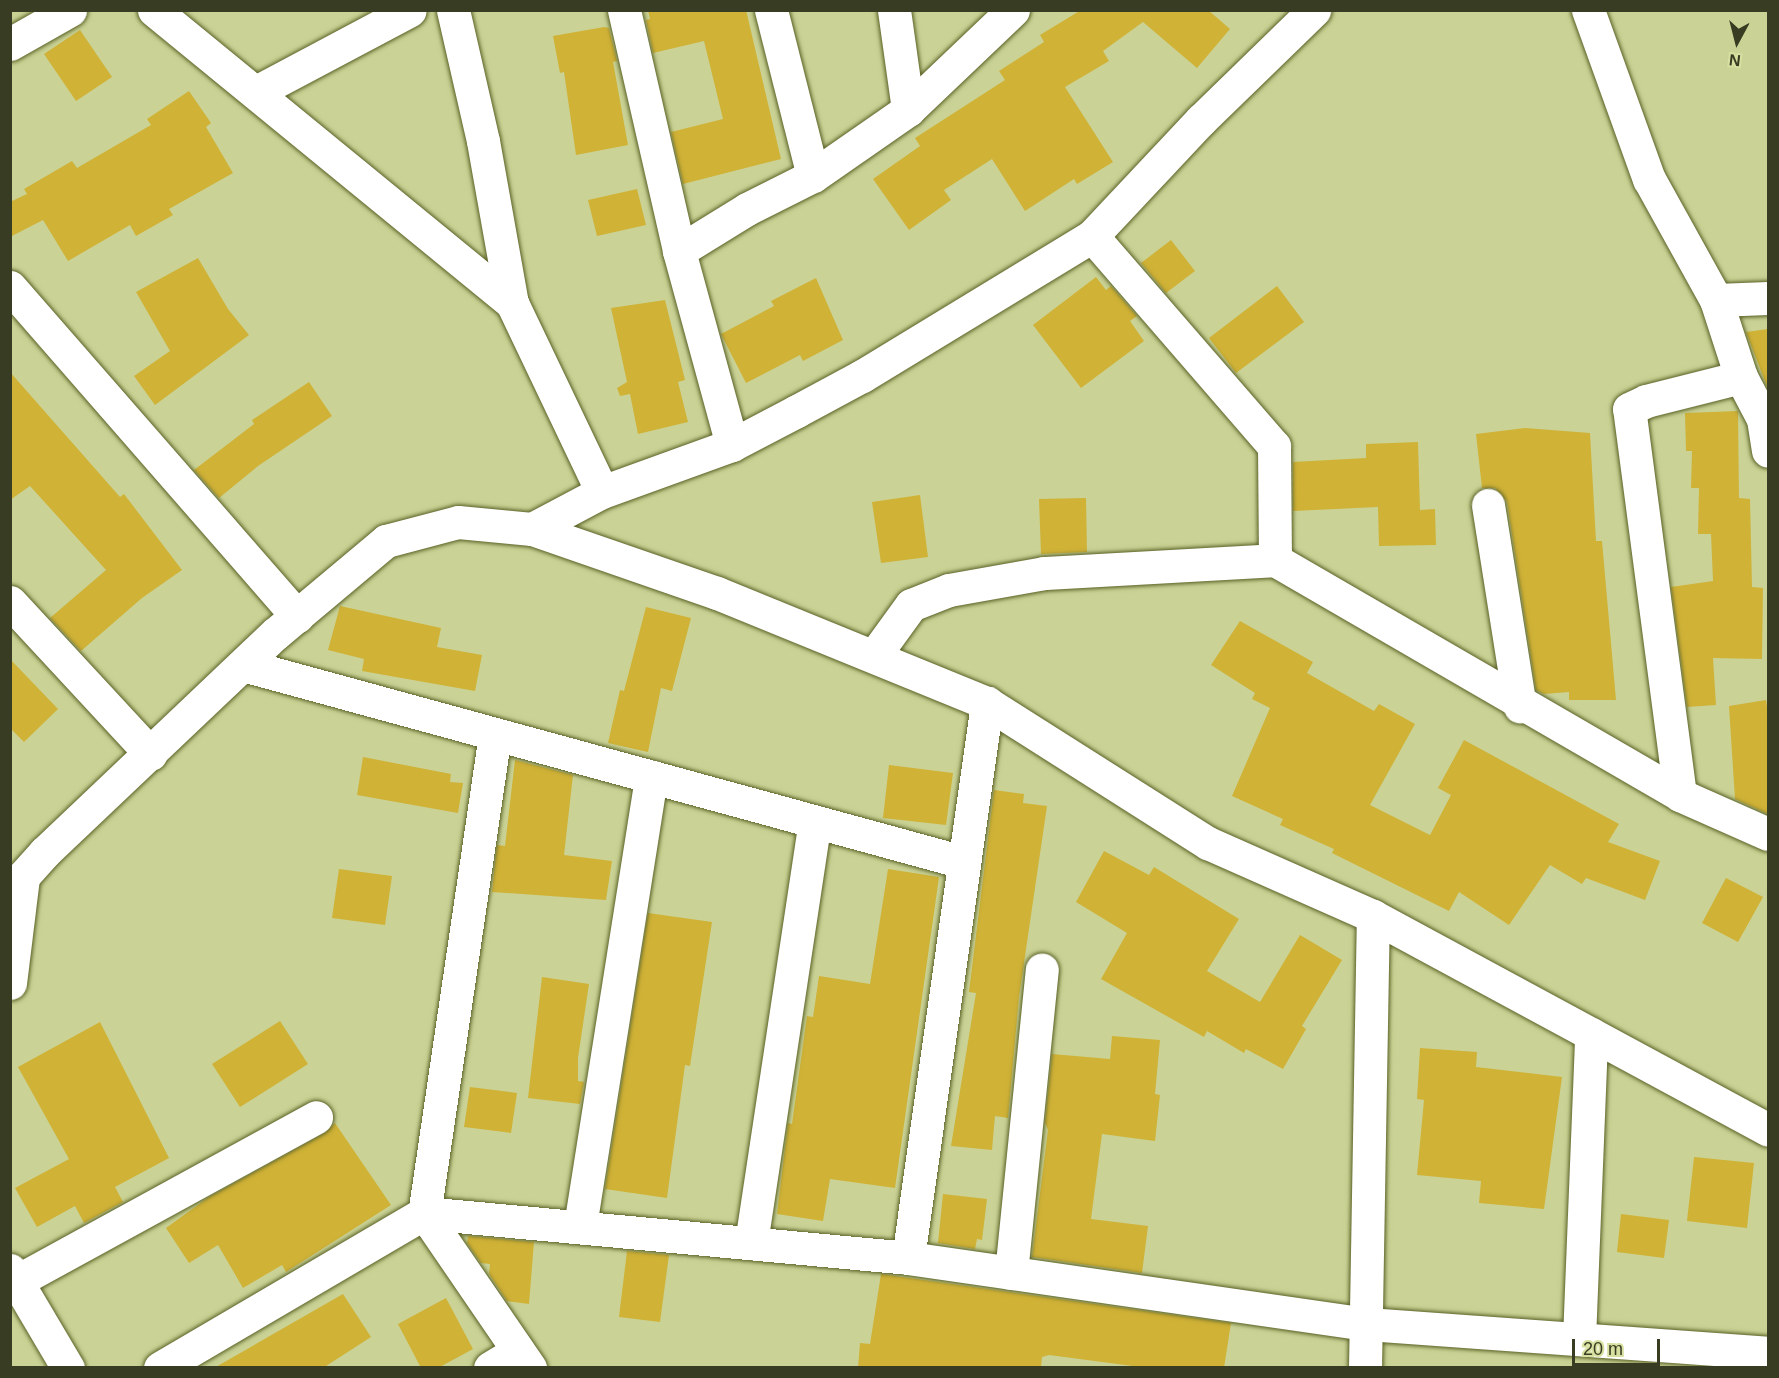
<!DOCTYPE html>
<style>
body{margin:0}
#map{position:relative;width:1779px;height:1378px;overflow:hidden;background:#cad395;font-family:Helvetica,sans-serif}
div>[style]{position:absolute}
.building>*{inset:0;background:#d0b237}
.roads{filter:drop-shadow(0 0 2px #5b6126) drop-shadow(0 0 2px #5b6126)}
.minor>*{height:33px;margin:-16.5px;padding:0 16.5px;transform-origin:16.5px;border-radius:16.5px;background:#fff}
span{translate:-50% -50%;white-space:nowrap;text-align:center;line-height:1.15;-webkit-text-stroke:6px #d7e0a1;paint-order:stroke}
.frame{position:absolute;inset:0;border:12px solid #383c22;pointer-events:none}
.north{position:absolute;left:1707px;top:12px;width:60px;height:60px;-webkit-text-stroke:4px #d7e0a1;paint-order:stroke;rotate:187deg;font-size:16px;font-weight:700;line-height:24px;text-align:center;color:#383c22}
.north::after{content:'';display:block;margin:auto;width:21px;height:27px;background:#383c22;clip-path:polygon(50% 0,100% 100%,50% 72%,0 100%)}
.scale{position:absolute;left:1572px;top:1339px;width:88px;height:27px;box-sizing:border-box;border:3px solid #383c22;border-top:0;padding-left:8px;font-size:18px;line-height:21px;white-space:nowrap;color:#383c22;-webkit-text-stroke:4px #d7e0a1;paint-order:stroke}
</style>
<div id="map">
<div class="building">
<i style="clip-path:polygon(648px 10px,746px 10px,781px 159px,683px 184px,671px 132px,723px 119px,704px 41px,653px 53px,646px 20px,650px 19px)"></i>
<i style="clip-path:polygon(1081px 10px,1208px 10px,1230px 29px,1197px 68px,1143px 22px,1103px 51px,1109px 61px,1065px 87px,1113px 162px,1077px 184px,1074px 179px,1025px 211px,992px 159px,944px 190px,951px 200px,909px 230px,873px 179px,920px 146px,915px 138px,1005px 80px,999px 71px,1044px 42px,1040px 35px)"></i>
<i style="clip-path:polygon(604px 27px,609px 28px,617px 61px,613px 62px,628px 145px,576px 155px,564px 72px,560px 73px,553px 36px)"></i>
<i style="clip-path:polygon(80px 30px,112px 77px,76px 101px,44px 54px)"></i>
<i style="clip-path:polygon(189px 91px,211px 123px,206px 127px,233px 173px,169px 209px,173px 215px,136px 236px,130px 225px,68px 261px,43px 220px,10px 237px,10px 202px,27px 194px,24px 189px,72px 161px,77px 168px,151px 125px,147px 119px)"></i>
<i style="clip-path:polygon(637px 189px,646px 225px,597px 236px,588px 200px)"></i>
<i style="clip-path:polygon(1171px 240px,1195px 271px,1166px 293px,1141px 263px)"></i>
<i style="clip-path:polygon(198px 258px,228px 309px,249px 335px,155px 405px,134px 376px,170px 351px,136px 292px)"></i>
<i style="clip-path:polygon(1096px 277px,1106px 290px,1111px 286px,1137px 316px,1130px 321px,1144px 341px,1081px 388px,1033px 325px)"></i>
<i style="clip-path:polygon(816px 278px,843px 340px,803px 361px,800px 355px,746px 383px,721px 334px,774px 306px,771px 301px)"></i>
<i style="clip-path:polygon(1277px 286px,1304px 322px,1236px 373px,1209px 338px)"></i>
<i style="clip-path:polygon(665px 300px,685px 380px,678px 382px,688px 422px,638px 434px,630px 394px,620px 396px,617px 388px,627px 382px,611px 308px)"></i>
<i style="clip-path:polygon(1768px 329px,1768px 389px,1746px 332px)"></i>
<i style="clip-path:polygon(10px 372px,120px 497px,124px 494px,182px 570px,142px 598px,81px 651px,50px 618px,106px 570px,30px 486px,10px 500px)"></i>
<i style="clip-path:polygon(309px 382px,332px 416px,258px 466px,219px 498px,194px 470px,254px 424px,252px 420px)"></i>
<i style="clip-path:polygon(1738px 411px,1739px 498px,1750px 499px,1752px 587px,1763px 588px,1762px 659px,1713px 658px,1716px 705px,1687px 707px,1671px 587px,1713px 581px,1711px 534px,1698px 534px,1699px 488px,1691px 488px,1692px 451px,1686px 451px,1685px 413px)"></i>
<i style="clip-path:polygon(1525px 428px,1590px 433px,1596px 541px,1602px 541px,1616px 700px,1569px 700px,1569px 692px,1544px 694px,1536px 690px,1507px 502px,1495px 488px,1482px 488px,1476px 434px)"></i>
<i style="clip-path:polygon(1418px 442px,1420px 510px,1435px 509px,1436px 545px,1379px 546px,1378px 507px,1293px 511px,1293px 462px,1366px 458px,1366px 444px)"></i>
<i style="clip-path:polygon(920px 495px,928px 557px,881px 563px,872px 502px)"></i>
<i style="clip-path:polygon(1086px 498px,1087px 552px,1041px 554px,1039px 499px)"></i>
<i style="clip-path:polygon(340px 606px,441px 628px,437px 647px,482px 655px,475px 691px,362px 671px,364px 659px,328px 650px)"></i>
<i style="clip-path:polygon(646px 607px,691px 618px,672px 691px,661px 688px,648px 752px,608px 743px,620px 690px,624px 691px)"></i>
<i style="clip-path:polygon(1240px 621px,1313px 662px,1307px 673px,1374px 711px,1379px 704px,1415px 724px,1370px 805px,1430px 835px,1451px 795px,1438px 788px,1464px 740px,1619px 824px,1608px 842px,1660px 861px,1645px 900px,1586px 878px,1582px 884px,1550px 865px,1509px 925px,1459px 892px,1449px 911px,1332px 853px,1334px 849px,1280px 825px,1283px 819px,1232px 796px,1270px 708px,1252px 699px,1255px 693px,1211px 665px)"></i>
<i style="clip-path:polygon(10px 659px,58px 709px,24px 742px,10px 728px)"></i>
<i style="clip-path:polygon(1766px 700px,1768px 713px,1768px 814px,1735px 799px,1729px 706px)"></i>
<i style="clip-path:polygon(363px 757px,451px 774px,450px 782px,463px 783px,458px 813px,357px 795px)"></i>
<i style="clip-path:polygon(515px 760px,573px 775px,564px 855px,612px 861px,606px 900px,492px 892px,497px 845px,505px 846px)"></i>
<i style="clip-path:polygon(889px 765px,953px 773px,946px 825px,883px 818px)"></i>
<i style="clip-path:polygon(994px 790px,1024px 794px,1023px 803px,1047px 806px,1019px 997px,1008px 1118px,995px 1116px,992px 1150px,951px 1146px,976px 993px,969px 992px)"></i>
<i style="clip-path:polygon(1104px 851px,1149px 875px,1154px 867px,1239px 919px,1207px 971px,1260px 1002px,1300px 935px,1342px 960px,1302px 1026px,1306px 1029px,1283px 1069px,1246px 1049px,1244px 1053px,1207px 1031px,1204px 1037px,1101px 979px,1127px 933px,1076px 902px)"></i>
<i style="clip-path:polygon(339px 869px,392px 876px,385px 925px,332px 918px)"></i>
<i style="clip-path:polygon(888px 869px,939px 877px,895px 1188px,830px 1179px,823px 1221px,777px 1214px,788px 1123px,792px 1124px,807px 1016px,813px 1017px,819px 976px,870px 984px)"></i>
<i style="clip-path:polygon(1726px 878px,1763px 897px,1738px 942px,1702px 923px)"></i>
<i style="clip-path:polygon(648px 913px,712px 922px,690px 1066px,685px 1065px,667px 1198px,605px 1189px)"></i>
<i style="clip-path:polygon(542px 977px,589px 984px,578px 1058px,578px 1081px,584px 1082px,580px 1104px,528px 1098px)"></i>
<i style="clip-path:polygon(280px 1021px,308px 1064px,240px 1107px,212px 1064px)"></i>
<i style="clip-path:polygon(100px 1022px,169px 1158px,115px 1187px,123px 1202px,84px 1223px,75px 1206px,37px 1227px,15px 1188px,69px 1159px,18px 1067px)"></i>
<i style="clip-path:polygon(1112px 1036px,1160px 1040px,1155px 1094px,1160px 1095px,1155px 1141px,1102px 1134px,1091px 1219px,1148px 1226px,1142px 1273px,1032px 1257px,1048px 1130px,1045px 1123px,1052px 1054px,1110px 1059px)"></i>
<i style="clip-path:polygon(1420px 1048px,1477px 1052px,1476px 1067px,1562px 1077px,1544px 1209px,1479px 1203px,1481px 1181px,1417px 1175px,1424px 1100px,1417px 1099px)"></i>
<i style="clip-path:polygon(470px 1087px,517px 1093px,511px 1133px,464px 1127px)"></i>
<i style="clip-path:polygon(335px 1123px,391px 1205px,286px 1272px,282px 1265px,243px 1288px,218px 1245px,189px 1263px,166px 1228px,209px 1197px,325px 1133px)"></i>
<i style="clip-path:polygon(1694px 1157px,1754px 1163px,1747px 1228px,1687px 1221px)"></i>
<i style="clip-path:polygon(943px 1194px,987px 1199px,982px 1240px,977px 1239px,975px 1249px,938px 1243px)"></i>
<i style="clip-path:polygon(1621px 1214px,1669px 1220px,1664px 1258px,1617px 1252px)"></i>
<i style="clip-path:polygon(468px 1236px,534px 1242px,529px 1304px,507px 1301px,489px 1274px,490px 1264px,481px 1263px,467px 1243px)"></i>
<i style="clip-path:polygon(627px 1251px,669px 1255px,660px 1322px,619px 1317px)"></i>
<i style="clip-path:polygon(881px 1274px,1231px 1323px,1224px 1368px,1148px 1368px,1049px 1355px,1042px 1357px,1041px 1368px,858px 1368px,860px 1343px,870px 1344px)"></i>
<i style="clip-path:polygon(343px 1294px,371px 1337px,323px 1368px,214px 1368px)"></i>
<i style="clip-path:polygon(446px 1298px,473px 1349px,438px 1368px,421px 1368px,398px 1324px)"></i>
</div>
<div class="roads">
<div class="minor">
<i style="left:154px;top:10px;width:463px;rotate:39.3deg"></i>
<i style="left:453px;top:10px;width:134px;rotate:77.1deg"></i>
<i style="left:483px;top:141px;width:165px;rotate:79.9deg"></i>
<i style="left:512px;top:303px;width:209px;rotate:64.5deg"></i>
<i style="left:624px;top:10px;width:247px;rotate:77.1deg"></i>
<i style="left:679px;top:251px;width:201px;rotate:74.7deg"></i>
<i style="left:771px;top:10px;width:171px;rotate:75.8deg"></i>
<i style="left:894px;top:10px;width:101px;rotate:82deg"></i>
<i style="left:908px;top:110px;width:145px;rotate:-43.6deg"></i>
<i style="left:1588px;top:10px;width:180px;rotate:70.2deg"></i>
<i style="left:1649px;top:179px;width:138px;rotate:61deg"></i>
<i style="left:1716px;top:300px;width:81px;rotate:72deg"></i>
<i style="left:1741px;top:377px;width:47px;rotate:62.4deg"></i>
<i style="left:1763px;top:419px;width:32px;rotate:81deg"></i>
<i style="left:10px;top:44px;width:69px;rotate:-29.5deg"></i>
<i style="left:256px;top:92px;width:174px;rotate:-28deg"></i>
<i style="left:1092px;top:236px;width:278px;rotate:49.1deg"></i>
<i style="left:1274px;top:446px;width:114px;rotate:89.5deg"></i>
<i style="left:679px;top:251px;width:80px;rotate:-31.7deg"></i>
<i style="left:747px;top:209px;width:74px;rotate:-26.6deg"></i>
<i style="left:813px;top:176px;width:116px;rotate:-34.8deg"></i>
<i style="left:10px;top:287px;width:437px;rotate:48.9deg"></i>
<i style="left:1716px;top:300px;width:52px;rotate:-2.2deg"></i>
<i style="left:1488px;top:505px;width:204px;rotate:81deg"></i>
<i style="left:532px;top:529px;width:79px;rotate:-27.9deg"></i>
<i style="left:602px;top:492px;width:138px;rotate:-19.9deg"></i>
<i style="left:732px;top:445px;width:73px;rotate:-27.6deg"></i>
<i style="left:797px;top:411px;width:74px;rotate:-28.3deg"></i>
<i style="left:862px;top:376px;width:269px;rotate:-31.3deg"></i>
<i style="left:1092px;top:236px;width:159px;rotate:-46.8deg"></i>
<i style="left:1201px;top:120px;width:158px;rotate:-44.2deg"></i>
<i style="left:10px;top:602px;width:207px;rotate:47.2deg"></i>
<i style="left:874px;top:656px;width:63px;rotate:-54deg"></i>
<i style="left:911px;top:605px;width:41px;rotate:-21.5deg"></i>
<i style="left:949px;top:590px;width:97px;rotate:-10.1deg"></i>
<i style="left:1044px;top:573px;width:231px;rotate:-3.2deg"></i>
<i style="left:1275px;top:560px;width:468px;rotate:30.1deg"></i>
<i style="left:1680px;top:795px;width:96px;rotate:23.9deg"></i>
<i style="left:243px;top:665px;width:746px;rotate:15.3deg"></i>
<i style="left:495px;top:734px;width:484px;rotate:98.4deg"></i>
<i style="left:424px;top:1213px;width:188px;rotate:55.6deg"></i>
<i style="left:1680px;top:795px;width:389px;rotate:-97.5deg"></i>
<i style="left:1629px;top:409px;width:19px;rotate:-25deg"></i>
<i style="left:1646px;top:401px;width:98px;rotate:-14.2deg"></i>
<i style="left:10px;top:891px;width:52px;rotate:-48.1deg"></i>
<i style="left:45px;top:852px;width:317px;rotate:-43.5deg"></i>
<i style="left:275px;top:634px;width:145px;rotate:-40deg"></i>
<i style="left:386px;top:541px;width:74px;rotate:-14.8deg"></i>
<i style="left:458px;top:522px;width:74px;rotate:5.4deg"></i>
<i style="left:532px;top:529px;width:196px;rotate:19.1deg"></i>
<i style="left:717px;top:593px;width:292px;rotate:22.2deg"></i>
<i style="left:987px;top:703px;width:262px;rotate:32.4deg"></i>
<i style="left:1208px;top:843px;width:180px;rotate:23.9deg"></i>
<i style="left:1373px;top:916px;width:449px;rotate:28.4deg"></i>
<i style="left:10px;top:983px;width:107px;rotate:-83deg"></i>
<i style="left:580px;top:1226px;width:455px;rotate:-81deg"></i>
<i style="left:751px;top:1243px;width:426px;rotate:-81.4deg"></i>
<i style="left:908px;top:1258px;width:561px;rotate:-81.9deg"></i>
<i style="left:10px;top:1270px;width:114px;rotate:59.4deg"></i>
<i style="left:1011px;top:1273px;width:305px;rotate:-84.2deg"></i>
<i style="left:17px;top:1281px;width:341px;rotate:-28.7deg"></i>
<i style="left:1579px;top:1339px;width:305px;rotate:-87.7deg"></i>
<i style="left:160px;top:1368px;width:306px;rotate:-30.4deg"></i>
<i style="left:424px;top:1213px;width:486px;rotate:5.3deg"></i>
<i style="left:908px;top:1258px;width:463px;rotate:8.2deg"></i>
<i style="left:1366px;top:1324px;width:403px;rotate:4.1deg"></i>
<i style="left:490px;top:1368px;width:33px;rotate:-31deg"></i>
<i style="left:1365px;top:1368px;width:452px;rotate:-89deg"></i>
</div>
</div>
<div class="frame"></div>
<div class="north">N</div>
<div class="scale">20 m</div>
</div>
